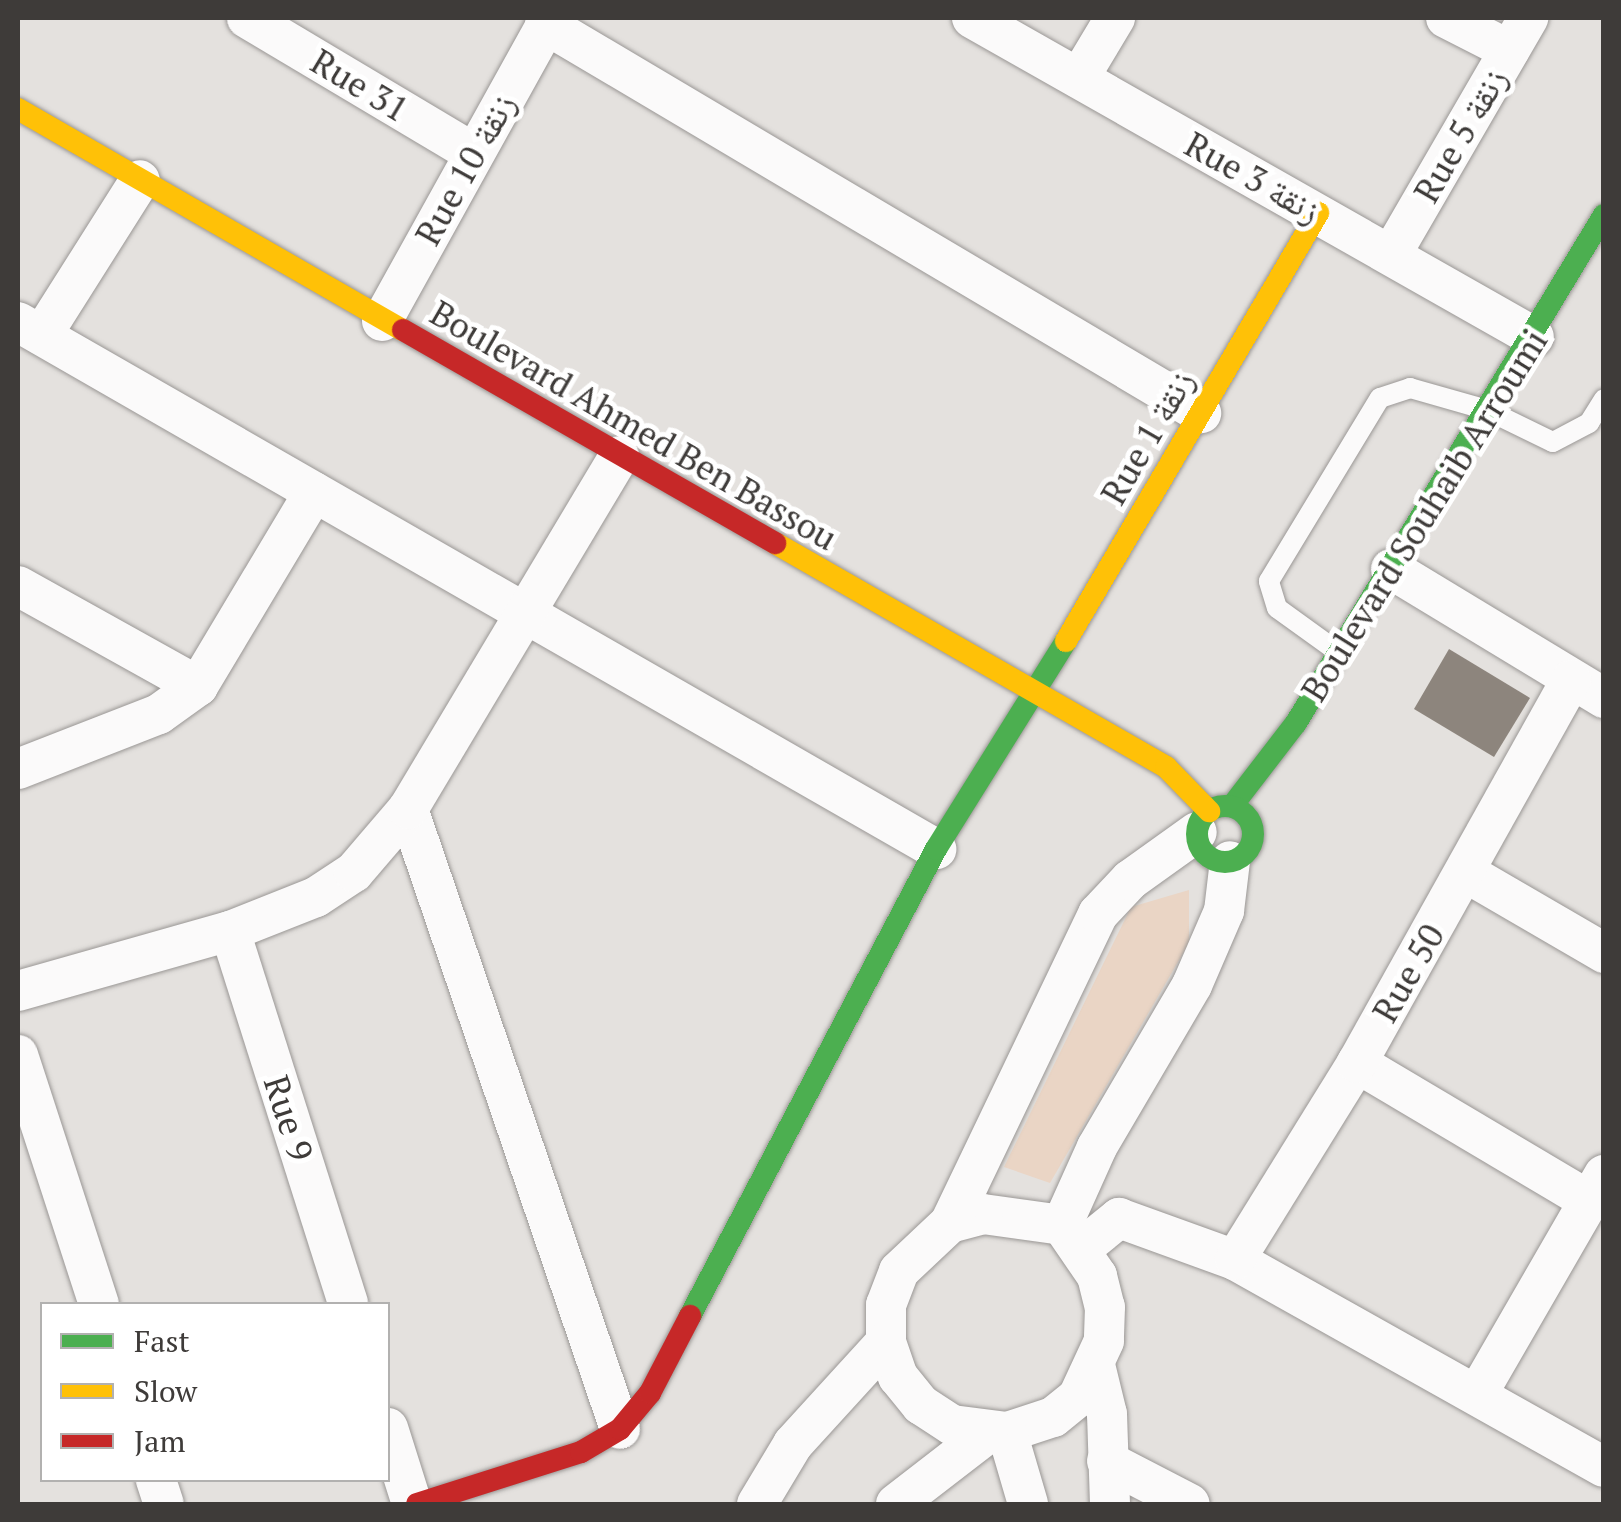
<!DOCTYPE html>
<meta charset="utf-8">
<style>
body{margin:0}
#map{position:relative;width:1621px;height:1522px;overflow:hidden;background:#e4e1de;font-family:"PT Serif","Noto Naskh Arabic",serif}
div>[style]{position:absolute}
.green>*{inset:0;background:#ead5c5}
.building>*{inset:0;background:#8d857d}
.roads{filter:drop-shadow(0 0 2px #9a9795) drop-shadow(0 0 2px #9a9795)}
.lane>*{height:20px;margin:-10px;padding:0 10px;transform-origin:10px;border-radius:10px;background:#fbfafa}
.street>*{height:40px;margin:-20px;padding:0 20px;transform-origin:20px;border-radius:20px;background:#fbfafa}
.fast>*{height:22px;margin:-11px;padding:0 11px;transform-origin:11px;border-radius:11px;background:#4caf50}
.fast>.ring{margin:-11px;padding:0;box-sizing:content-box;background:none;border:22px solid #4caf50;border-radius:50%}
.slow>*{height:22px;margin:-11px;padding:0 11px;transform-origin:11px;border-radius:11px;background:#ffc107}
.jam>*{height:22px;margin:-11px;padding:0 11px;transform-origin:11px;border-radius:11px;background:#c62828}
span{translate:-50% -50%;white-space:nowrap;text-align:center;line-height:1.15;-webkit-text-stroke:10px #fff;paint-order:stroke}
.street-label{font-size:35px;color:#3e3b39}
.frame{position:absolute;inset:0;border:20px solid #3e3b39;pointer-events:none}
.legend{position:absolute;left:40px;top:1302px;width:350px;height:180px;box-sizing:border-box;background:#fff;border:2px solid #b2b1b0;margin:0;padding:12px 18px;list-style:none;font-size:30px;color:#3e3b39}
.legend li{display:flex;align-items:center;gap:20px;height:50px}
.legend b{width:50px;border:2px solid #b2b1b0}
</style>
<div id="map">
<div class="green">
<i style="clip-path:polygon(1189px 890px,1189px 943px,1050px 1183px,1004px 1167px,1131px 907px)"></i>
</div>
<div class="building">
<i style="clip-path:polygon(1449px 649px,1530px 698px,1494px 757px,1414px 709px)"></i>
</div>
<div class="roads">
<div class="lane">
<i style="left:1338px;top:652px;width:75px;rotate:-144.2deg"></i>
<i style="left:1277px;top:608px;width:28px;rotate:-107deg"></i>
<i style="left:1269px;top:581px;width:214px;rotate:-58.8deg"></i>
<i style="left:1380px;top:398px;width:32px;rotate:-18deg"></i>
<i style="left:1410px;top:388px;width:80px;rotate:15.9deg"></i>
<i style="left:1487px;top:410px;width:73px;rotate:25.9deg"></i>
<i style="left:1553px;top:442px;width:41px;rotate:-27.8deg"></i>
<i style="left:1589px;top:423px;width:28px;rotate:-58deg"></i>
</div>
<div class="street">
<i style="left:247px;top:18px;width:262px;rotate:30.8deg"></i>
<i style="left:972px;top:18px;width:646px;rotate:29.58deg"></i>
<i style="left:1446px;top:18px;width:71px;rotate:26.9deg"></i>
<i style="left:545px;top:24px;width:763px;rotate:30.67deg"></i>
<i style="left:1079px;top:78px;width:70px;rotate:-59deg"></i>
<i style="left:1392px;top:253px;width:272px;rotate:-59.9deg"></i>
<i style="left:382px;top:321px;width:346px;rotate:-61deg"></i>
<i style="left:18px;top:322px;width:1059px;rotate:29.86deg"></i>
<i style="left:42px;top:335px;width:183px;rotate:-57.7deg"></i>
<i style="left:1391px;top:569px;width:249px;rotate:31.2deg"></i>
<i style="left:18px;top:586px;width:206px;rotate:29.1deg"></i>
<i style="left:18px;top:769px;width:151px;rotate:-21.3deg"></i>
<i style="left:159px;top:714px;width:48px;rotate:-35.7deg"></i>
<i style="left:198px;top:686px;width:226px;rotate:-59.1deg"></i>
<i style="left:408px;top:809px;width:655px;rotate:71.12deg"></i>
<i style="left:1465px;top:872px;width:161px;rotate:30.2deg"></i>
<i style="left:230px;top:931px;width:391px;rotate:72.4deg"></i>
<i style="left:18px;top:991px;width:220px;rotate:-15.8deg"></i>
<i style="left:230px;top:931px;width:92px;rotate:-21.6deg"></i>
<i style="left:316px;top:897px;width:45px;rotate:-33.3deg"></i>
<i style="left:354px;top:872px;width:83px;rotate:-49.4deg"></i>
<i style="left:408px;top:809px;width:411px;rotate:-59.1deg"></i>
<i style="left:18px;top:1055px;width:262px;rotate:72deg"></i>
<i style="left:1357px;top:1063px;width:269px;rotate:30.7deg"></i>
<i style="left:983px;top:1214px;width:80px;rotate:7.9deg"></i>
<i style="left:1062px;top:1225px;width:62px;rotate:55.5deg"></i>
<i style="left:1097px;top:1276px;width:32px;rotate:76deg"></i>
<i style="left:1105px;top:1307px;width:34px;rotate:92deg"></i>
<i style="left:1104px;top:1341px;width:62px;rotate:114.9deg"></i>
<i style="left:1078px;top:1397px;width:32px;rotate:141deg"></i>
<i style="left:1053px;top:1417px;width:48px;rotate:161.9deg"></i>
<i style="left:1007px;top:1432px;width:55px;rotate:-172.7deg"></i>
<i style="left:952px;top:1425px;width:37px;rotate:-147deg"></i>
<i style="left:921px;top:1405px;width:36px;rotate:-129deg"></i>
<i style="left:898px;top:1377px;width:37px;rotate:-109deg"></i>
<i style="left:886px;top:1342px;width:37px;rotate:-90deg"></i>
<i style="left:886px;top:1305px;width:36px;rotate:-69deg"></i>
<i style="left:899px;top:1271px;width:70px;rotate:-43.3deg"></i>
<i style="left:950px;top:1223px;width:34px;rotate:-15deg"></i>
<i style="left:950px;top:1223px;width:343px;rotate:-64.4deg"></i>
<i style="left:1098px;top:914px;width:47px;rotate:-46.7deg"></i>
<i style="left:1130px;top:880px;width:82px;rotate:-35.6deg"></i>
<i style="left:1062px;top:1225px;width:85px;rotate:-65.8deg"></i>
<i style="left:1097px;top:1147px;width:188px;rotate:-59.6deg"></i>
<i style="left:1192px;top:985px;width:81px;rotate:-66.6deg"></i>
<i style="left:1224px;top:911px;width:50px;rotate:-83.2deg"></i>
<i style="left:1082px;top:1248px;width:48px;rotate:-39deg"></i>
<i style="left:1119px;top:1218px;width:123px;rotate:19.9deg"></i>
<i style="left:1235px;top:1260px;width:423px;rotate:29.3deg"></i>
<i style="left:1235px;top:1260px;width:232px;rotate:-58.2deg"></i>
<i style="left:1357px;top:1063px;width:439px;rotate:-60.8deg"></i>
<i style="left:1096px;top:1369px;width:46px;rotate:76.3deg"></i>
<i style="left:1107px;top:1414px;width:90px;rotate:88.1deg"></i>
<i style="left:1478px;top:1393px;width:252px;rotate:-60deg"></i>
<i style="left:388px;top:1428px;width:80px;rotate:72.5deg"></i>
<i style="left:1007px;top:1432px;width:75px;rotate:73.7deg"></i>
<i style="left:1107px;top:1461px;width:93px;rotate:27.4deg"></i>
<i style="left:156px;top:1480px;width:25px;rotate:72deg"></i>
<i style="left:757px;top:1504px;width:70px;rotate:-59deg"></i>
<i style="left:793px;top:1444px;width:138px;rotate:-47.6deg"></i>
<i style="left:896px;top:1504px;width:116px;rotate:-37.7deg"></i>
</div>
<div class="fast">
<i style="left:1232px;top:806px;width:105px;rotate:-52.4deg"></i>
<i style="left:1296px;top:723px;width:594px;rotate:-58.77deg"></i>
<i class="ring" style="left:1197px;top:806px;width:34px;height:34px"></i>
<i style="left:690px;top:1316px;width:528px;rotate:-62.22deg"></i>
<i style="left:936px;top:849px;width:245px;rotate:-58deg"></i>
</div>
<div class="slow">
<i style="left:18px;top:109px;width:444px;rotate:29.9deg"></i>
<i style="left:775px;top:543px;width:451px;rotate:29.8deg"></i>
<i style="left:1166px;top:767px;width:62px;rotate:45.7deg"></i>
<i style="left:1066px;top:641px;width:497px;rotate:-59.5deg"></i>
</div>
<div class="jam">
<i style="left:403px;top:330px;width:429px;rotate:29.8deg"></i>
<i style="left:417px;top:1504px;width:172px;rotate:-17.6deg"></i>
<i style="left:581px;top:1452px;width:45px;rotate:-30.5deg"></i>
<i style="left:620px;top:1429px;width:47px;rotate:-50.2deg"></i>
<i style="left:650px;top:1393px;width:87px;rotate:-62.5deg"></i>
</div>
</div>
<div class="street-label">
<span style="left:360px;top:85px;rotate:31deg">Rue 31</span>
<span style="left:1460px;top:135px;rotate:-60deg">Rue 5 زنقة</span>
<span style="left:465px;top:169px;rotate:-61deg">Rue 10 زنقة</span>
<span style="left:1253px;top:177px;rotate:29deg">Rue 3 زنقة</span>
<span style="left:634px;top:425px;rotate:30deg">Boulevard Ahmed Ben Bassou</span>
<span style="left:1147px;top:437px;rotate:-60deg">Rue 1 زنقة</span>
<span style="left:1424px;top:515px;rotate:-58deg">Boulevard Souhaib Arroumi</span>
<span style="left:1408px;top:973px;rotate:-60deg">Rue 50</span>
<span style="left:289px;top:1118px;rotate:72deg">Rue 9</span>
</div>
<div class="frame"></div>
<ul class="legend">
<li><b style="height:12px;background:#4caf50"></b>Fast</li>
<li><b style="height:12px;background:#ffc107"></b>Slow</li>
<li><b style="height:12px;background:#c62828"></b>Jam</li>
</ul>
</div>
